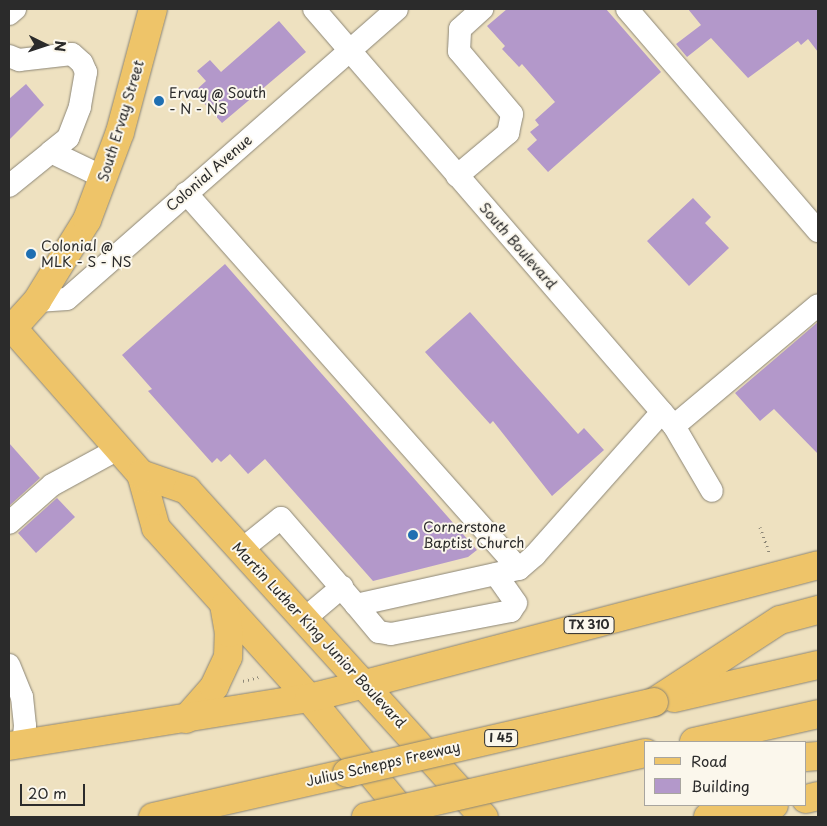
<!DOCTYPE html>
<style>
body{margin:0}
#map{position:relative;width:827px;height:826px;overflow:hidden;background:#eee1c0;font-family:"Playpen Sans",sans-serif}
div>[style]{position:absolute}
.building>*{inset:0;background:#b398ca}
.path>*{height:3px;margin-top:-1.5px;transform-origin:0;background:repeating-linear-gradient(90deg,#8c8676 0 1px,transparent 0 5px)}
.roads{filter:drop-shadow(0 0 1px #8c8676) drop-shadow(0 0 1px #8c8676)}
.minor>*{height:22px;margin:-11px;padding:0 11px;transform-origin:11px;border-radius:11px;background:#fff}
.major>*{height:28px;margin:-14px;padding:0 14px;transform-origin:14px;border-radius:14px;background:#eec469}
.highway>*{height:28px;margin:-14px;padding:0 14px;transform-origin:14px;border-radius:14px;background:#eec469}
.bridges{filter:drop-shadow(0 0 1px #8c8676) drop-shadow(0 0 1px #8c8676)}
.highway-bridge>*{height:28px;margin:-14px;padding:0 14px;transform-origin:14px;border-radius:14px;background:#eec469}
.dots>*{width:14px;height:14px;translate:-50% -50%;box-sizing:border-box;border:2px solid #fbf7ec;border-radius:50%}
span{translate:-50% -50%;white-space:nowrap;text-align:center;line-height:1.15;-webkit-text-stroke:4px #fbf7ec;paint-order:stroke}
.shield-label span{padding:1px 4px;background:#fbf7ec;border:1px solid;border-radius:4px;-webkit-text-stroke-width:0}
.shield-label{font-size:12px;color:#2b2b2b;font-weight:700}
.poi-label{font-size:14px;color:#2b2b2b}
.left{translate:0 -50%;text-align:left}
.street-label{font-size:14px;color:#2b2b2b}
.frame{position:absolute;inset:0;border:10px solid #2b2b2b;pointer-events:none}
.legend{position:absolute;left:644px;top:741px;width:162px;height:65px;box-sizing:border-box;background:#fbf7ec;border:1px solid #a8a59f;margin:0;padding:6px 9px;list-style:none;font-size:15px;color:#2b2b2b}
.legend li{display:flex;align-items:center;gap:10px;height:25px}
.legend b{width:25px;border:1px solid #a8a59f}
.north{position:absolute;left:20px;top:20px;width:50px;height:50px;-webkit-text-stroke:4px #fbf7ec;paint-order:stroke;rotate:94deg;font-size:14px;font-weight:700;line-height:20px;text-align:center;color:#2b2b2b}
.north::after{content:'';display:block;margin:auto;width:18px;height:22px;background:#2b2b2b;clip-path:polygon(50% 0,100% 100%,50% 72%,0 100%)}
.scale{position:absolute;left:20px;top:784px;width:65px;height:22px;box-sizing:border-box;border:2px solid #2b2b2b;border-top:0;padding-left:6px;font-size:15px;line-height:18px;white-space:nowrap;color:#2b2b2b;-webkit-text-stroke:4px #fbf7ec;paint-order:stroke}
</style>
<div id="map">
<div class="building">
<i style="clip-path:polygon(507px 9px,606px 9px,661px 72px,548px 172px,527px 149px,537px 140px,530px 132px,539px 125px,535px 120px,555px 102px,522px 64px,519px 67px,502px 49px,505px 46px,487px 26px)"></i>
<i style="clip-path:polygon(688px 9px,818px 9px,818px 52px,808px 39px,801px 45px,798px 41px,748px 78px,711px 38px,687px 57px,676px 44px,701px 25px)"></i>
<i style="clip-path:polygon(279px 21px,306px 52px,222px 123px,194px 92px,206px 81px,197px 71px,210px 60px,221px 72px)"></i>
<i style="clip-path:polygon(26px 84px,44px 105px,9px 140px,9px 99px)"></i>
<i style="clip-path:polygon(693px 198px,711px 217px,705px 223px,729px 248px,689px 286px,647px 241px)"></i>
<i style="clip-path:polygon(225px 264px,477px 550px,468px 557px,373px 581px,265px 459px,248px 474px,230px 454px,221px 462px,217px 458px,212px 463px,148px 391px,152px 389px,122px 355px)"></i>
<i style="clip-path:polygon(470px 312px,578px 434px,584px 428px,604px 450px,552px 496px,493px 421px,490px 424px,425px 352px)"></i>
<i style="clip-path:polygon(818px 322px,818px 454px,774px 409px,760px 421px,735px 393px)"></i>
<i style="clip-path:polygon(9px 443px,40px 478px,9px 506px)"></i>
<i style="clip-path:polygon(57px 498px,75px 517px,36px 553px,18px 533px)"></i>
</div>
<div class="path">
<i style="left:760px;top:527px;width:29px;rotate:70deg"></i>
<i style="left:243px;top:681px;width:16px;rotate:-14deg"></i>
</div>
<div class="roads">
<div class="minor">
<i style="left:314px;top:9px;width:551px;rotate:49.2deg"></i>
<i style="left:674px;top:426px;width:75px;rotate:59.7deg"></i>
<i style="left:627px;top:9px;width:293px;rotate:49.3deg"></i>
<i style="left:9px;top:14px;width:8px;rotate:-40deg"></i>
<i style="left:9px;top:56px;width:11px;rotate:22deg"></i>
<i style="left:19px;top:60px;width:53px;rotate:-6.5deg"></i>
<i style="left:72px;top:54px;width:13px;rotate:42deg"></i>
<i style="left:82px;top:63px;width:10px;rotate:66deg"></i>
<i style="left:86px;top:72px;width:36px;rotate:100deg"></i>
<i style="left:80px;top:107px;width:33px;rotate:111deg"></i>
<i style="left:68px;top:138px;width:22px;rotate:141deg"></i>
<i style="left:457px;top:176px;width:67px;rotate:-40.1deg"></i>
<i style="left:508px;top:133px;width:19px;rotate:-78deg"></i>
<i style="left:512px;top:114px;width:82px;rotate:-130.1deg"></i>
<i style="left:459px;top:51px;width:22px;rotate:-87deg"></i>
<i style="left:460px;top:29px;width:30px;rotate:-42deg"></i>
<i style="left:9px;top:186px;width:54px;rotate:-39deg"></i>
<i style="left:51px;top:152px;width:60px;rotate:25.7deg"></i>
<i style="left:186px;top:193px;width:502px;rotate:48.47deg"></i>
<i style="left:37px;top:301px;width:30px;rotate:-4deg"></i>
<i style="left:67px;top:299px;width:439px;rotate:-41.3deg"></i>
<i style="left:674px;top:426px;width:188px;rotate:-40deg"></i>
<i style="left:9px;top:523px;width:57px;rotate:-41.5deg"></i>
<i style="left:52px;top:485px;width:75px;rotate:-28.6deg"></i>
<i style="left:241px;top:550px;width:51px;rotate:-38.7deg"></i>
<i style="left:281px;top:518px;width:115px;rotate:49.2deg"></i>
<i style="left:356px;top:605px;width:167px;rotate:-12.5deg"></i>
<i style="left:519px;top:569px;width:21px;rotate:-41deg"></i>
<i style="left:535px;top:555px;width:191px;rotate:-48.4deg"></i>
<i style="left:356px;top:605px;width:35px;rotate:50deg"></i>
<i style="left:379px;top:632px;width:12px;rotate:9deg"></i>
<i style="left:391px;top:634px;width:122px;rotate:-10.9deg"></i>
<i style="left:511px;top:611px;width:9px;rotate:-58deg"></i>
<i style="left:516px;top:603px;width:35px;rotate:-125deg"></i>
<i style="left:304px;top:619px;width:50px;rotate:-40.1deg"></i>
<i style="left:9px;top:665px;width:35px;rotate:68deg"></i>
<i style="left:22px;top:697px;width:29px;rotate:84deg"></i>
<i style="left:25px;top:726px;width:18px;rotate:96deg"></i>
</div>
<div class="major">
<i style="left:9px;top:324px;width:200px;rotate:48.7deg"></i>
<i style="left:141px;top:474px;width:56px;rotate:74.5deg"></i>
<i style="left:156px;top:528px;width:229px;rotate:48deg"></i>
<i style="left:309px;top:698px;width:154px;rotate:50.5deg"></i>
<i style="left:9px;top:332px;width:42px;rotate:-47.9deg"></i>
<i style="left:37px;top:301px;width:95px;rotate:-58.3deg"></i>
<i style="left:87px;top:220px;width:94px;rotate:-69.4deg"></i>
<i style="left:120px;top:132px;width:127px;rotate:-75deg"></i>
<i style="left:141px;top:474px;width:49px;rotate:19.2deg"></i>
<i style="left:187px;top:490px;width:442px;rotate:47.8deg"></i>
<i style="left:186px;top:719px;width:43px;rotate:-48.8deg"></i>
<i style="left:214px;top:687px;width:33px;rotate:-65deg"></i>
<i style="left:228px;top:657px;width:24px;rotate:-88deg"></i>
<i style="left:229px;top:633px;width:27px;rotate:-100deg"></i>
<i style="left:9px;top:746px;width:304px;rotate:-9.1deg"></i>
<i style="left:309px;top:698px;width:58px;rotate:-14deg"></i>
</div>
<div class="highway">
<i style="left:365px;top:684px;width:468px;rotate:-14.7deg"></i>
<i style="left:674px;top:698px;width:148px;rotate:-12.9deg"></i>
<i style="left:654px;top:702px;width:150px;rotate:-33.1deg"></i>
<i style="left:780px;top:620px;width:39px;rotate:-15deg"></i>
<i style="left:694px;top:742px;width:127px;rotate:-12.7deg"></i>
<i style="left:806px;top:757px;width:12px;rotate:-5deg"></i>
<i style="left:806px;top:799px;width:12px;rotate:-14deg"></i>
<i style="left:153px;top:817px;width:199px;rotate:-12.8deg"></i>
<i style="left:708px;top:817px;width:67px;rotate:-10.3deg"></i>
</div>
</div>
<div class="bridges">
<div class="highway-bridge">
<i style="left:347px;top:773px;width:315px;rotate:-13deg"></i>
<i style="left:366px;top:817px;width:287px;rotate:-12.9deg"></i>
</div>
</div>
<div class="dots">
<i style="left:159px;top:101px;background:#1f6fb2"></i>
<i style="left:31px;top:254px;background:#1f6fb2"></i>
<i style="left:413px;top:535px;background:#1f6fb2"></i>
</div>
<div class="shield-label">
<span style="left:589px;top:625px">TX 310</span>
<span style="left:501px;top:738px">I 45</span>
</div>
<div class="poi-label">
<span class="left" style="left:169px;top:101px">Ervay @ South<br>- N - NS</span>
<span class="left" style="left:41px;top:254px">Colonial @<br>MLK - S - NS</span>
<span class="left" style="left:423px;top:535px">Cornerstone<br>Baptist Church</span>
</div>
<div class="street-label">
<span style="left:121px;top:121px;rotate:-73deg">South Ervay Street</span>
<span style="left:209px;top:173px;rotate:-41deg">Colonial Avenue</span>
<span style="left:518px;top:246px;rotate:49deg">South Boulevard</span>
<span style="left:319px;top:635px;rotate:47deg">Martin Luther King Junior Boulevard</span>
<span style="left:383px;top:764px;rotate:-13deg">Julius Schepps Freeway</span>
</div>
<div class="frame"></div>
<ul class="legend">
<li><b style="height:6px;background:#eec469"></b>Road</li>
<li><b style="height:14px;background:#b398ca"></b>Building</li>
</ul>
<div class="north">N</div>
<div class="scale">20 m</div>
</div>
